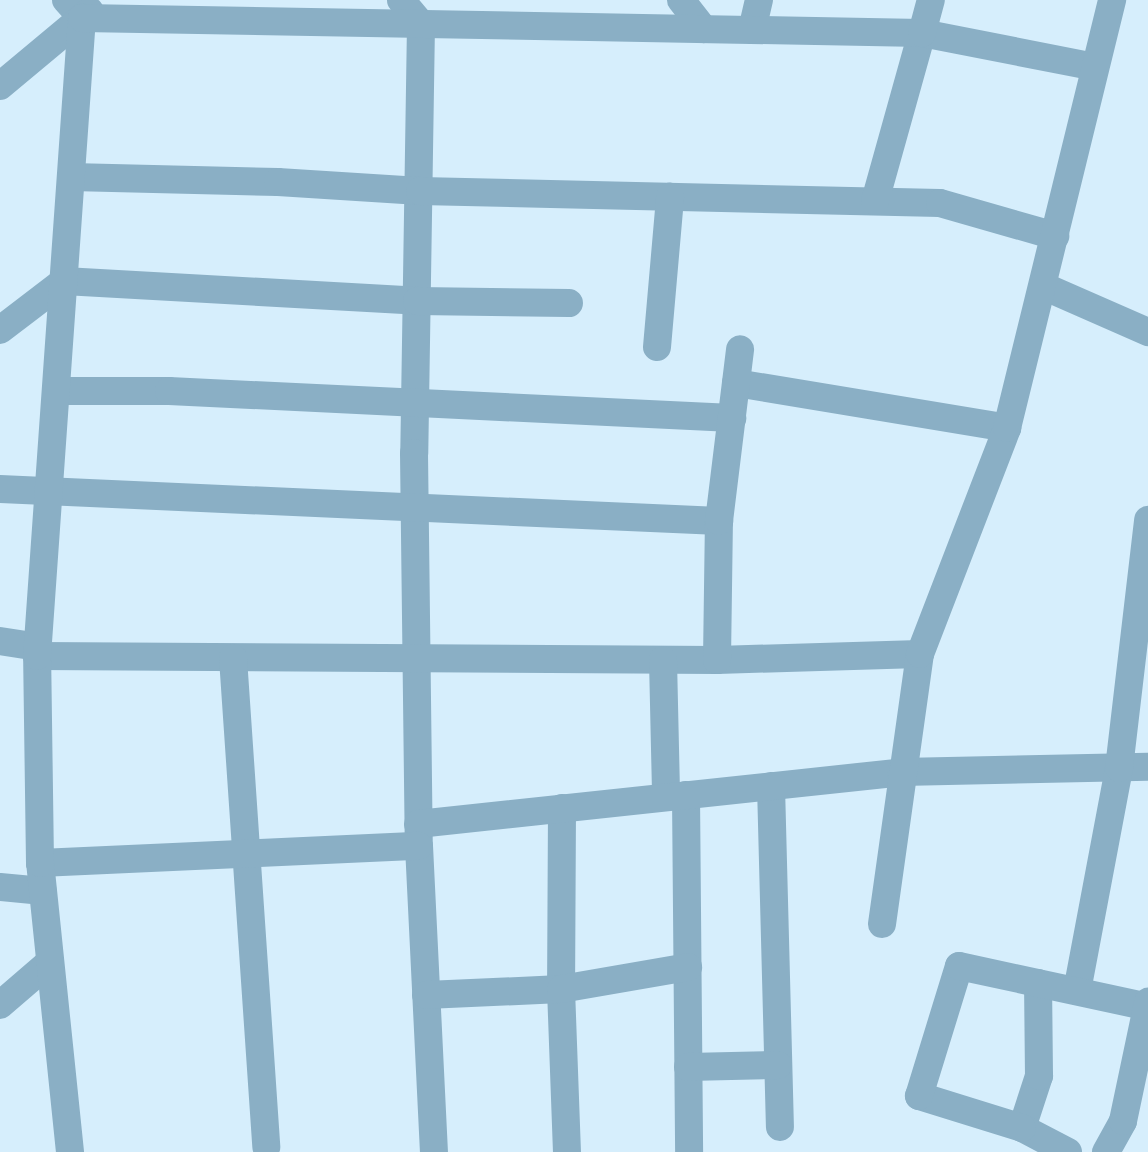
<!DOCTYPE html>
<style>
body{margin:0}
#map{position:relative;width:1148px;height:1152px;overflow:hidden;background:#d6eefc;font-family:Georgia,serif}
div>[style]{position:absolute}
.minor>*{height:28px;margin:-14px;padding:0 14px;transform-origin:14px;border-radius:14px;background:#8aafc5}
span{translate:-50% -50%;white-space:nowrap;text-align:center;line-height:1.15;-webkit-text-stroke:4.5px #d6eefc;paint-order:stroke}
</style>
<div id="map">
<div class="minor">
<i style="left:66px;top:0;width:24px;rotate:48deg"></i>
<i style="left:401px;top:0;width:31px;rotate:50deg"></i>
<i style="left:421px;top:24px;width:429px;rotate:90.9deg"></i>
<i style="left:414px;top:453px;width:393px;rotate:89.3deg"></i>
<i style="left:419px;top:846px;width:306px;rotate:87.2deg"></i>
<i style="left:681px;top:0;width:37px;rotate:52deg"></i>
<i style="left:752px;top:30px;width:31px;rotate:-77deg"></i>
<i style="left:0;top:86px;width:117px;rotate:-39.8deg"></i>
<i style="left:71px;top:177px;width:207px;rotate:1.4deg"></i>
<i style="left:278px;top:182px;width:142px;rotate:3.6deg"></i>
<i style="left:420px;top:191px;width:520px;rotate:1.32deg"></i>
<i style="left:940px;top:203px;width:120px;rotate:16deg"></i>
<i style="left:875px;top:201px;width:174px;rotate:-74.4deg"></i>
<i style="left:922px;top:33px;width:176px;rotate:11.1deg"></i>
<i style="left:1043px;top:286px;width:115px;rotate:23.7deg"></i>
<i style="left:0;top:330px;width:81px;rotate:-37.4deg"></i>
<i style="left:64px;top:281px;width:354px;rotate:3.2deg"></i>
<i style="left:417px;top:301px;width:152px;rotate:0.8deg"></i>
<i style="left:657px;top:347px;width:151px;rotate:-85deg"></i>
<i style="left:736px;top:383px;width:275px;rotate:9.4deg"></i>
<i style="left:56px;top:391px;width:113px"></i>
<i style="left:169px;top:391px;width:564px;rotate:2.75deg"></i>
<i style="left:0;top:489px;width:720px;rotate:2.55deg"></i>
<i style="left:0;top:641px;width:38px;rotate:9deg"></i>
<i style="left:37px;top:656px;width:680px;rotate:0.34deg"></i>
<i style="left:717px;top:660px;width:203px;rotate:-1.7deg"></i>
<i style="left:233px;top:658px;width:490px;rotate:86.1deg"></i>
<i style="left:663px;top:660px;width:137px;rotate:88.7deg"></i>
<i style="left:717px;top:660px;width:139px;rotate:-89.2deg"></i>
<i style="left:719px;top:521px;width:173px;rotate:-83deg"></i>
<i style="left:771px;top:786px;width:341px;rotate:88.5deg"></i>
<i style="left:686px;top:795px;width:357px;rotate:89.5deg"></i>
<i style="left:562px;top:808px;width:181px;rotate:90.3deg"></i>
<i style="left:561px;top:989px;width:163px;rotate:87.9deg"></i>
<i style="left:418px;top:824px;width:486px;rotate:-6.1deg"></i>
<i style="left:901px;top:772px;width:247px;rotate:-1.2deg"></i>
<i style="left:40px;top:863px;width:379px;rotate:-2.6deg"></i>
<i style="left:0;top:887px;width:43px;rotate:5.3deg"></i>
<i style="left:882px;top:924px;width:273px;rotate:-82deg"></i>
<i style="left:920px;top:654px;width:242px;rotate:-68.9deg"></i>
<i style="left:1007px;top:428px;width:441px;rotate:-76.2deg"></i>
<i style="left:1077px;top:991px;width:227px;rotate:-79.3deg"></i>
<i style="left:1119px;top:768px;width:250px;rotate:-83.3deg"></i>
<i style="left:426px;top:995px;width:135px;rotate:-2.5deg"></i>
<i style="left:561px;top:989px;width:129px;rotate:-9.8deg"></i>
<i style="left:0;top:1005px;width:66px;rotate:-40.7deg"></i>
<i style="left:688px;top:1067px;width:90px;rotate:-1.3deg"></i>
<i style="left:1022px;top:1128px;width:55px;rotate:-71.9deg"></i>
<i style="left:1039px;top:1076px;width:93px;rotate:-90.6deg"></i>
<i style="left:70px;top:1152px;width:291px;rotate:-95.9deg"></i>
<i style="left:40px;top:863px;width:207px;rotate:-90.8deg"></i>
<i style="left:37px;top:656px;width:640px;rotate:-85.97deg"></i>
<i style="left:82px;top:18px;width:840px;rotate:1.02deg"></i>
<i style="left:922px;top:33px;width:34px;rotate:-75deg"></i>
<i style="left:1068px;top:1152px;width:52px;rotate:-152.4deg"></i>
<i style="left:1022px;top:1128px;width:108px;rotate:-162.7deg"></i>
<i style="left:919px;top:1096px;width:136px;rotate:-72.9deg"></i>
<i style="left:959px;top:966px;width:193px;rotate:12.2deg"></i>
<i style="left:1106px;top:1152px;width:35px;rotate:-61deg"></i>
<i style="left:1123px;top:1121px;width:122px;rotate:-78.1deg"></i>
</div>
</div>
